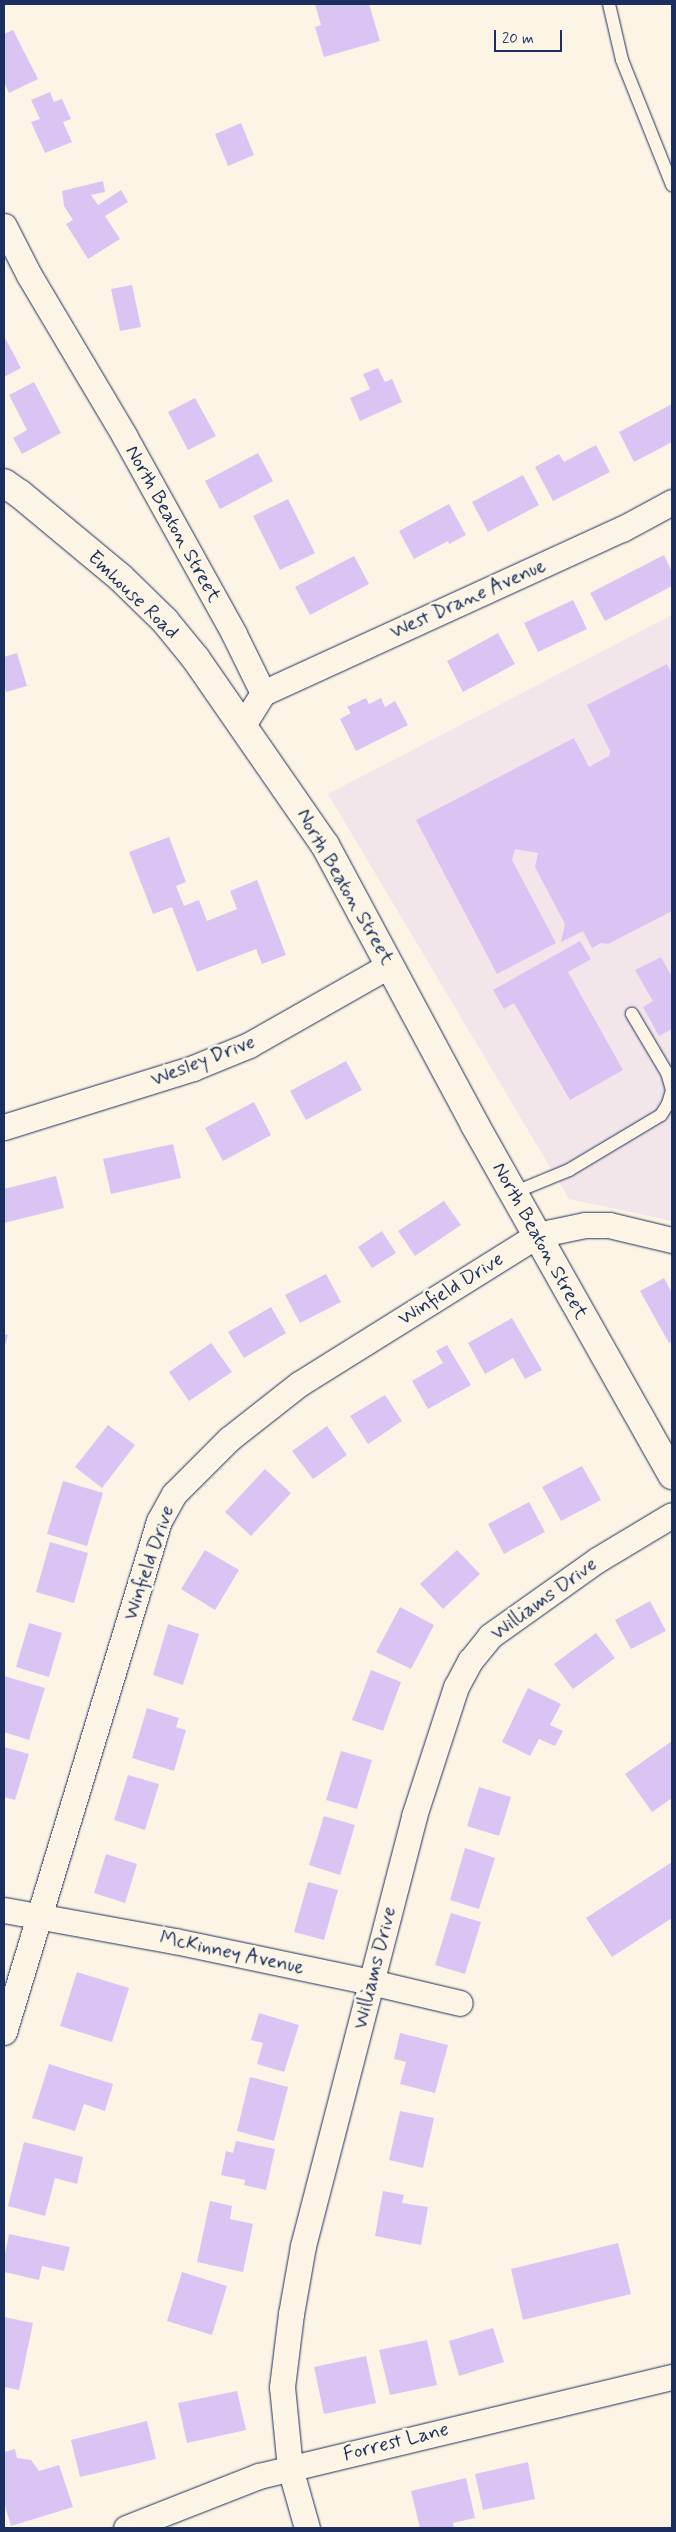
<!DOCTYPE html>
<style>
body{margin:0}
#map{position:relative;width:676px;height:2532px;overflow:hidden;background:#fcf5e5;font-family:Mynerve,sans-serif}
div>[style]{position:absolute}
.built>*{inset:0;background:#f2e6ea}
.building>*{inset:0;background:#dac4f4}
.roads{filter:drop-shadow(0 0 1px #1b2f5e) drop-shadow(0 0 1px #1b2f5e)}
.service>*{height:12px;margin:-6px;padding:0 6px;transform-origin:6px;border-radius:6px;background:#fcf5e5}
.minor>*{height:25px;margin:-12.5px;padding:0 12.5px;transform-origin:12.5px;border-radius:12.5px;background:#fcf5e5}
.secondary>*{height:28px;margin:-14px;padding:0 14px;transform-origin:14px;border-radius:14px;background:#fcf5e5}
span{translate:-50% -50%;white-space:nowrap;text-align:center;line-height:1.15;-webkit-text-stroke:5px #fcf5e5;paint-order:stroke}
.street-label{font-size:20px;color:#1b2f5e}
.frame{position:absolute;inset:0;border:5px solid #1b2f5e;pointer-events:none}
.scale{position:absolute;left:494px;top:30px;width:68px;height:22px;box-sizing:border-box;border:2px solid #1b2f5e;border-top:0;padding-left:6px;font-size:15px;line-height:18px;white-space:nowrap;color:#1b2f5e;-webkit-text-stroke:4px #fcf5e5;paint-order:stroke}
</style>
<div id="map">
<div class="built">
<i style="clip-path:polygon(672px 615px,672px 1221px,569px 1199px,328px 794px)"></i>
</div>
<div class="building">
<i style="clip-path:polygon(315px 4px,369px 4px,380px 41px,324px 57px,315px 27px,321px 25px)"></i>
<i style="clip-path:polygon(13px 30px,38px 79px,9px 93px,4px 82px,4px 34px)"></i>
<i style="clip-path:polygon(50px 92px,54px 102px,62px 99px,71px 119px,63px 122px,72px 142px,45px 153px,31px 122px,40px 119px,31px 100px)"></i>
<i style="clip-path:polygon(241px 123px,254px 155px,228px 166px,215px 134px)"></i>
<i style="clip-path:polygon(103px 181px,105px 192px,91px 195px,98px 205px,121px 190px,128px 202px,105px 216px,120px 239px,88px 259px,66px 224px,73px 220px,64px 206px,62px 191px)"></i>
<i style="clip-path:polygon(132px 285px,141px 327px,120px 331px,111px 289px)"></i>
<i style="clip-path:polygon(4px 336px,21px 368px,4px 377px)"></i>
<i style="clip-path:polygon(378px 368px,385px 382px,392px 379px,402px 402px,360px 421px,350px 398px,370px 389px,363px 374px)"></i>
<i style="clip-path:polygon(34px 382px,61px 433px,22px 454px,13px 438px,27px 430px,9px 395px)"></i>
<i style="clip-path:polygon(195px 398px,216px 436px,188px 450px,168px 412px)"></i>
<i style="clip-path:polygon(672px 404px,672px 442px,634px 462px,619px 432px)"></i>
<i style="clip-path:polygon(596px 445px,610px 472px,553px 501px,535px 467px,559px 454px,564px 462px)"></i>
<i style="clip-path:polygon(258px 453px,273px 481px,220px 509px,205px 481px)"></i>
<i style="clip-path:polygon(523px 475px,539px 505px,488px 532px,472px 502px)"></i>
<i style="clip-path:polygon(288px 499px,315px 553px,280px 570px,253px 516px)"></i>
<i style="clip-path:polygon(449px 504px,466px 535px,449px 544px,448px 541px,414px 559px,399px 531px)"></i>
<i style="clip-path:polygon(664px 555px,672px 572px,672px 586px,605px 621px,590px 593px)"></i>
<i style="clip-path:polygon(354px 556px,369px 584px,310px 615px,295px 587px)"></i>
<i style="clip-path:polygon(573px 600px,587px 629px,538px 652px,524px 623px)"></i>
<i style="clip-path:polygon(498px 633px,515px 664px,463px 692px,447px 661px)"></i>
<i style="clip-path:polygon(17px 653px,27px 686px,6px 692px,4px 683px,4px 657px)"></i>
<i style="clip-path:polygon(667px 664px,672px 674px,672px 911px,608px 944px,601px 943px,592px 948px,583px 931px,561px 942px,565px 924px,535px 867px,538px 853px,515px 849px,512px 860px,556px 943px,497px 974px,416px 820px,574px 738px,589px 767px,609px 756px,610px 751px,587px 705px)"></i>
<i style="clip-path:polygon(366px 698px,369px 704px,381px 698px,385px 707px,395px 701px,408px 725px,356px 751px,340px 719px,351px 713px,347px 707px)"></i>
<i style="clip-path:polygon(169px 837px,186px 882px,176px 886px,184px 906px,199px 900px,207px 921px,237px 909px,230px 891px,257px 880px,286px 955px,262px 964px,256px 949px,197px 972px,172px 907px,153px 914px,129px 852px)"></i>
<i style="clip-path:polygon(580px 941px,591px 959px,568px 972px,623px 1070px,570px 1100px,514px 1003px,504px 1009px,493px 990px)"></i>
<i style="clip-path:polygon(661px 957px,672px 977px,672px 1029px,659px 1036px,643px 1007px,653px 1001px,635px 970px)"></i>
<i style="clip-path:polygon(346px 1061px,362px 1090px,306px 1120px,290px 1091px)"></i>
<i style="clip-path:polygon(254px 1102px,271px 1135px,223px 1161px,205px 1128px)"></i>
<i style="clip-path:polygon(173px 1144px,181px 1178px,111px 1194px,103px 1159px)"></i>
<i style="clip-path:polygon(56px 1176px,64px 1208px,4px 1223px,4px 1189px)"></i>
<i style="clip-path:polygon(444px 1201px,461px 1225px,415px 1256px,398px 1231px)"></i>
<i style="clip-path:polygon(382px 1231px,396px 1253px,372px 1268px,358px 1247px)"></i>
<i style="clip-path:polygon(326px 1274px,341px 1302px,300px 1323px,285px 1295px)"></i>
<i style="clip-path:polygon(664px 1278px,672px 1293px,672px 1341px,669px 1343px,640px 1291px)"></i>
<i style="clip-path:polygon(271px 1307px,286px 1333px,244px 1358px,228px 1332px)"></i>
<i style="clip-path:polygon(512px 1318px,542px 1370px,525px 1379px,513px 1358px,485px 1374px,468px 1343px)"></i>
<i style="clip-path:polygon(4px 1334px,8px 1335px,4px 1349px)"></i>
<i style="clip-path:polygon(211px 1343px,232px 1372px,189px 1401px,169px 1372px)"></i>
<i style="clip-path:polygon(447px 1345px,471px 1385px,428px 1409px,412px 1381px,443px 1363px,436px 1351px)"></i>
<i style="clip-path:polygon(385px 1395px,402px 1421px,368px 1444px,350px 1416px)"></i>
<i style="clip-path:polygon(108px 1425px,135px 1445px,102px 1488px,75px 1467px)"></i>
<i style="clip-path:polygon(327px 1426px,347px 1455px,313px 1479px,292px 1451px)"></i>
<i style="clip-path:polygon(582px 1466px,601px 1500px,561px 1521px,542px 1487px)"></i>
<i style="clip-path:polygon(265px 1469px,291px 1493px,251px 1536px,225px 1512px)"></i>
<i style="clip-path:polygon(63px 1481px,103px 1493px,87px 1546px,47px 1534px)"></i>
<i style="clip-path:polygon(529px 1502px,545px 1532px,504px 1554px,488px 1524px)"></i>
<i style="clip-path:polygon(50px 1542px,88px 1553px,74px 1603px,36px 1592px)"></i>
<i style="clip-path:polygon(205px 1550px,239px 1570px,215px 1610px,181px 1589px)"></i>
<i style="clip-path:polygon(457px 1550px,480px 1574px,443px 1609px,420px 1584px)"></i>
<i style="clip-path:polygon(650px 1601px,666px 1631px,631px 1649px,615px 1620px)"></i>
<i style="clip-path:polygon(400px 1607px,434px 1625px,411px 1669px,376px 1652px)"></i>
<i style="clip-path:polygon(29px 1623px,62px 1633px,49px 1677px,16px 1667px)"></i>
<i style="clip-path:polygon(168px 1624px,199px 1634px,183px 1685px,153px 1675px)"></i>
<i style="clip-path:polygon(596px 1633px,615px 1658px,573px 1689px,554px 1664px)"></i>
<i style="clip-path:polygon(371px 1670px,401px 1682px,383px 1731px,352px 1720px)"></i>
<i style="clip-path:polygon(4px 1676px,45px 1688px,29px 1740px,4px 1732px)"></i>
<i style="clip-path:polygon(528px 1688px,561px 1704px,550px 1725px,563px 1731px,555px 1746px,539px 1739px,530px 1756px,502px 1742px)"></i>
<i style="clip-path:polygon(147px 1708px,179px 1718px,176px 1727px,186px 1730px,174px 1771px,132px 1758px)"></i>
<i style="clip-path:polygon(672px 1741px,672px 1798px,652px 1812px,625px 1774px)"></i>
<i style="clip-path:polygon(4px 1747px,29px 1754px,15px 1800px,4px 1797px)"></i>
<i style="clip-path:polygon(341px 1751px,372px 1760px,357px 1809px,326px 1800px)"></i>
<i style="clip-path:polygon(128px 1775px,159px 1784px,145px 1830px,114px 1820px)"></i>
<i style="clip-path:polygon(479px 1787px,511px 1797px,499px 1836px,467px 1826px)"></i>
<i style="clip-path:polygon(324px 1816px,355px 1825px,340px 1875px,309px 1865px)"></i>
<i style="clip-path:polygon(465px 1848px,495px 1858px,479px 1909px,450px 1900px)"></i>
<i style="clip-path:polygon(106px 1854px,137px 1864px,125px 1903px,94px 1893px)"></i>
<i style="clip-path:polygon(672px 1862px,672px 1918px,612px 1957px,586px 1918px)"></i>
<i style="clip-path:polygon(308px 1882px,338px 1890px,324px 1940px,294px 1932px)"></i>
<i style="clip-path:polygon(451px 1913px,481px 1922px,465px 1974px,435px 1965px)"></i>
<i style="clip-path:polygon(77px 1972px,129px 1988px,112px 2042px,60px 2026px)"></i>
<i style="clip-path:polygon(259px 2013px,299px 2025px,284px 2072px,257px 2064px,263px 2043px,251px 2040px)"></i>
<i style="clip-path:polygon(400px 2033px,448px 2045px,435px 2093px,400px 2084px,406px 2062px,394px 2059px)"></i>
<i style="clip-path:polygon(49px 2064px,113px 2084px,105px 2111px,84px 2104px,75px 2131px,32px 2118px)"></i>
<i style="clip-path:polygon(250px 2077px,288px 2087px,274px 2141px,237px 2131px)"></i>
<i style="clip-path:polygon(400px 2111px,434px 2118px,423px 2168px,389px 2160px)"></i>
<i style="clip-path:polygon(236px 2141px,275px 2149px,266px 2190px,244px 2185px,245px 2180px,221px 2175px,226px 2151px,233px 2153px)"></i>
<i style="clip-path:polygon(24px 2142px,83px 2157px,77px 2184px,55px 2178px,45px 2216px,8px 2206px)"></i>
<i style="clip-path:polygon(383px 2191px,404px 2195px,402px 2203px,428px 2207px,421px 2245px,375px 2236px)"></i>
<i style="clip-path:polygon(210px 2201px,232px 2206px,230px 2219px,253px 2224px,243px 2272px,197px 2262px)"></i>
<i style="clip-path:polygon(9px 2234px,70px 2247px,64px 2271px,42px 2266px,39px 2280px,4px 2272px,4px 2258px)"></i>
<i style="clip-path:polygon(618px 2243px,631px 2294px,523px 2320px,511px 2269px)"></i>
<i style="clip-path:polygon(182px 2272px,227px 2286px,212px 2335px,167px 2321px)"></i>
<i style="clip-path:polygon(4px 2317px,33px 2323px,19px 2390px,4px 2387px)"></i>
<i style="clip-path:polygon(493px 2328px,504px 2362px,459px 2376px,449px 2341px)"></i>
<i style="clip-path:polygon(427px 2340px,437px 2385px,390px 2395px,379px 2350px)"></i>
<i style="clip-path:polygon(366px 2356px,376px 2403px,324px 2414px,314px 2367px)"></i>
<i style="clip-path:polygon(237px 2391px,246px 2430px,187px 2443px,178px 2403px)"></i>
<i style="clip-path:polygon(147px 2421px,156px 2459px,80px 2477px,71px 2440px)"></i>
<i style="clip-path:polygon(15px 2449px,17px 2458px,31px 2460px,39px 2471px,59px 2465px,73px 2507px,11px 2526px,4px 2502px,4px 2452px)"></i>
<i style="clip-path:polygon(528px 2462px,535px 2499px,483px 2510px,475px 2474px)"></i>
<i style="clip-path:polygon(466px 2478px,475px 2518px,453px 2523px,454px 2528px,420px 2528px,411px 2491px)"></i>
</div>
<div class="roads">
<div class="service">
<i style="left:609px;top:4px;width:57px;rotate:76.9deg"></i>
<i style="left:622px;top:60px;width:135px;rotate:68.2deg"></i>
<i style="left:513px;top:1193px;width:61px;rotate:-22.3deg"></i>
<i style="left:569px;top:1170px;width:107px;rotate:-30.9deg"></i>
<i style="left:661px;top:1115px;width:13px;rotate:-58deg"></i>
<i style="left:668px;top:1104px;width:15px;rotate:-74deg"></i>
<i style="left:672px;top:1090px;width:18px;rotate:-106deg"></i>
<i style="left:667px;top:1073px;width:69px;rotate:-120.7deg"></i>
</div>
<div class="minor">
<i style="left:4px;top:226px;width:55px;rotate:63deg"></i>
<i style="left:29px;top:275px;width:188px;rotate:59.3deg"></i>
<i style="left:125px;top:437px;width:225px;rotate:61deg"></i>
<i style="left:234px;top:634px;width:66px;rotate:63.8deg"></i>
<i style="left:263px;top:693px;width:38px;rotate:122deg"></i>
<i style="left:263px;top:693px;width:395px;rotate:-24.6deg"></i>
<i style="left:622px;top:529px;width:57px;rotate:-28.4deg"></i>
<i style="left:4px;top:1127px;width:198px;rotate:-17.3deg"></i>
<i style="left:193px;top:1068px;width:61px;rotate:-22.3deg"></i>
<i style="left:249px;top:1045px;width:162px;rotate:-29.6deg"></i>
<i style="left:4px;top:1910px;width:174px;rotate:10.3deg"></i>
<i style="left:175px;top:1941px;width:200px;rotate:11.8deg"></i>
<i style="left:371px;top:1982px;width:91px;rotate:13.3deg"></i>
<i style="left:4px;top:2032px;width:534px;rotate:-73.13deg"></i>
<i style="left:159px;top:1521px;width:31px;rotate:-61deg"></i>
<i style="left:174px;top:1494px;width:78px;rotate:-45deg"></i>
<i style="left:229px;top:1439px;width:89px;rotate:-38.2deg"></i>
<i style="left:299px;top:1384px;width:281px;rotate:-32deg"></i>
<i style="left:537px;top:1235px;width:49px;rotate:-11.8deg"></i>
<i style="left:585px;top:1225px;width:24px"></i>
<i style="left:609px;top:1225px;width:65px;rotate:13.4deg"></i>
<i style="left:126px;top:2528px;width:143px;rotate:-21.4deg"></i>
<i style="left:259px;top:2476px;width:425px;rotate:-13.5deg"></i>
<i style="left:307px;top:2528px;width:62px;rotate:-105.8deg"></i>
<i style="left:290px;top:2468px;width:81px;rotate:-95.6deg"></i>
<i style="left:282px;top:2387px;width:74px;rotate:-83deg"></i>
<i style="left:291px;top:2314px;width:69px;rotate:-80deg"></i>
<i style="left:303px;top:2246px;width:444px;rotate:-75.5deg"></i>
<i style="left:414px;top:1816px;width:136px;rotate:-72deg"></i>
<i style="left:456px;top:1687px;width:30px;rotate:-62deg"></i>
<i style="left:470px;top:1661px;width:32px;rotate:-51deg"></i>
<i style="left:490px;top:1636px;width:131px;rotate:-35.4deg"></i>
<i style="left:597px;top:1560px;width:87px;rotate:-31deg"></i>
</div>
<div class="secondary">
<i style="left:4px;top:483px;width:19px;rotate:35deg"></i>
<i style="left:20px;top:494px;width:131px;rotate:39.7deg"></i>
<i style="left:121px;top:578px;width:62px;rotate:44.3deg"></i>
<i style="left:165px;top:621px;width:49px;rotate:50.8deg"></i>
<i style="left:196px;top:659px;width:226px;rotate:55.3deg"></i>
<i style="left:325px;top:845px;width:318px;rotate:61.8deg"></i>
<i style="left:475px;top:1125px;width:402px;rotate:60.6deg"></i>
</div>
</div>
<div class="street-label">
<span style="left:173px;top:524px;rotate:61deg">North Beaton Street</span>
<span style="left:133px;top:595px;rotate:44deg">Emhouse Road</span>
<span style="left:468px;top:599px;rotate:-24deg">West Drane Avenue</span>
<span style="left:345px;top:887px;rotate:60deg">North Beaton Street</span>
<span style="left:203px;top:1061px;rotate:-21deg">Wesley Drive</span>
<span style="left:540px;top:1241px;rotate:61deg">North Beaton Street</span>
<span style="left:451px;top:1289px;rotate:-32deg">Winfield Drive</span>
<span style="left:149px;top:1563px;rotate:-71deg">Winfield Drive</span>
<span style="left:544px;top:1599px;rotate:-36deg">Williams Drive</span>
<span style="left:232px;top:1953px;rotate:12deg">McKinney Avenue</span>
<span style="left:375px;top:1968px;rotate:-76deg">Williams Drive</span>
<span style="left:396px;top:2442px;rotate:-14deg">Forrest Lane</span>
</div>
<div class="frame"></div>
<div class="scale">20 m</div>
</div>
